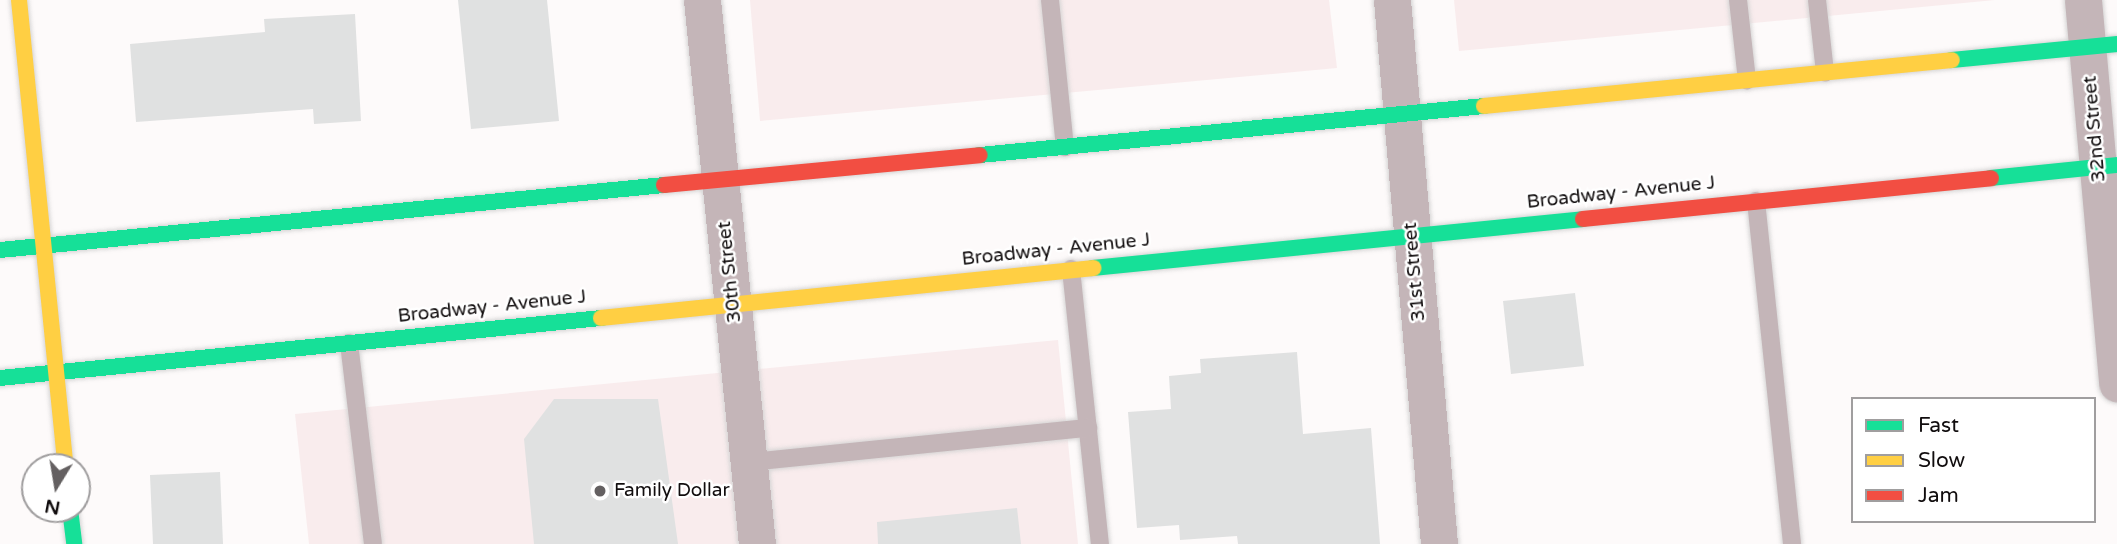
<!DOCTYPE html>
<style>
body{margin:0}
#map{position:relative;width:2117px;height:544px;overflow:hidden;background:#fdfafa;font-family:"Varela Round",sans-serif}
div>[style]{position:absolute}
.built>*{inset:0;background:#f9eced}
.building>*{inset:0;background:#e0e1e1}
.roads{filter:drop-shadow(0 0 2px #d6d5d5) drop-shadow(0 0 2px #d6d5d5)}
.lane>*{height:18px;margin:-9px;padding:0 9px;transform-origin:9px;border-radius:9px;background:#c4b5b8}
.street>*{height:37px;margin:-18.5px;padding:0 18.5px;transform-origin:18.5px;border-radius:18.5px;background:#c4b5b8}
.fast>*{height:16px;margin:-8px;padding:0 8px;transform-origin:8px;border-radius:8px;background:#16e098}
.slow>*{height:16px;margin:-8px;padding:0 8px;transform-origin:8px;border-radius:8px;background:#ffcf43}
.jam>*{height:16px;margin:-8px;padding:0 8px;transform-origin:8px;border-radius:8px;background:#f24e42}
.dots>*{width:19px;height:19px;translate:-50% -50%;box-sizing:border-box;border:4px solid #fff;border-radius:50%}
span{translate:-50% -50%;white-space:nowrap;text-align:center;line-height:1.15;-webkit-text-stroke:5px #fff;paint-order:stroke}
.street-label{font-size:19px;color:#110d0e}
.poi-label{font-size:19px;color:#110d0e}
.left{translate:0 -50%;text-align:left}
.legend{position:absolute;left:1851px;top:397px;width:245px;height:126px;box-sizing:border-box;background:#fff;border:2px solid #a09e9f;margin:0;padding:9px 12px;list-style:none;font-size:21px;color:#110d0e}
.legend li{display:flex;align-items:center;gap:14px;height:35px}
.legend b{width:35px;border:2px solid #a09e9f}
.north{position:absolute;left:21px;top:453px;width:70px;height:70px;box-sizing:border-box;background:#fff;border:2px solid #a09e9f;border-radius:50%;rotate:191deg;font-size:19px;font-weight:700;line-height:28px;text-align:center;color:#110d0e}
.north::after{content:'';display:block;margin:auto;width:24px;height:32px;background:#646061;clip-path:polygon(50% 0,100% 100%,50% 72%,0 100%)}
</style>
<div id="map">
<div class="built">
<i style="clip-path:polygon(750px 0,1329px 0,1337px 68px,760px 121px)"></i>
<i style="clip-path:polygon(1454px 0,1995px 0,1459px 51px)"></i>
<i style="clip-path:polygon(1058px 340px,1078px 544px,309px 544px,295px 414px)"></i>
</div>
<div class="building">
<i style="clip-path:polygon(458px 0,547px 0,559px 121px,471px 129px)"></i>
<i style="clip-path:polygon(355px 14px,361px 121px,314px 124px,313px 109px,136px 122px,130px 44px,265px 32px,264px 19px)"></i>
<i style="clip-path:polygon(1575px 293px,1584px 366px,1511px 374px,1503px 301px)"></i>
<i style="clip-path:polygon(1297px 352px,1303px 434px,1371px 428px,1380px 544px,1238px 544px,1237px 536px,1180px 540px,1179px 525px,1137px 528px,1128px 412px,1171px 409px,1169px 376px,1201px 373px,1200px 359px)"></i>
<i style="clip-path:polygon(554px 399px,658px 399px,678px 544px,534px 544px,524px 439px)"></i>
<i style="clip-path:polygon(220px 472px,223px 544px,153px 544px,150px 475px)"></i>
<i style="clip-path:polygon(1017px 508px,1021px 544px,878px 544px,877px 522px)"></i>
</div>
<div class="roads">
<div class="lane">
<i style="left:1050px;top:0;width:148px;rotate:84.2deg"></i>
<i style="left:1738px;top:0;width:81px;rotate:83.6deg"></i>
<i style="left:1817px;top:0;width:73px;rotate:83.7deg"></i>
<i style="left:1756px;top:201px;width:345px;rotate:84deg"></i>
<i style="left:1071px;top:269px;width:277px;rotate:84deg"></i>
<i style="left:349px;top:343px;width:202px;rotate:83.2deg"></i>
<i style="left:751px;top:462px;width:339px;rotate:-5.8deg"></i>
</div>
<div class="street">
<i style="left:702px;top:0;width:547px;rotate:84.23deg"></i>
<i style="left:1392px;top:0;width:546px;rotate:85.06deg"></i>
<i style="left:2083px;top:0;width:385px;rotate:84.9deg"></i>
</div>
<div class="fast">
<i style="left:1952px;top:60px;width:166px;rotate:-5.5deg"></i>
<i style="left:980px;top:155px;width:506px;rotate:-5.55deg"></i>
<i style="left:1991px;top:178px;width:127px;rotate:-5.9deg"></i>
<i style="left:0;top:250px;width:667px;rotate:-5.59deg"></i>
<i style="left:1093px;top:268px;width:492px;rotate:-5.7deg"></i>
<i style="left:0;top:378px;width:604px;rotate:-5.7deg"></i>
<i style="left:70px;top:509px;width:35px;rotate:83deg"></i>
</div>
<div class="slow">
<i style="left:19px;top:0;width:469px;rotate:84.3deg"></i>
<i style="left:1484px;top:106px;width:470px;rotate:-5.6deg"></i>
<i style="left:601px;top:318px;width:495px;rotate:-5.8deg"></i>
</div>
<div class="jam">
<i style="left:664px;top:185px;width:317px;rotate:-5.4deg"></i>
<i style="left:1583px;top:219px;width:410px;rotate:-5.7deg"></i>
</div>
</div>
<div class="dots">
<i style="left:600px;top:491px;background:#646061"></i>
</div>
<div class="street-label">
<span style="left:2095px;top:129px;rotate:-95deg">32nd Street</span>
<span style="left:1621px;top:193px;rotate:-6deg">Broadway - Avenue J</span>
<span style="left:1056px;top:250px;rotate:-6deg">Broadway - Avenue J</span>
<span style="left:730px;top:272px;rotate:-96deg">30th Street</span>
<span style="left:1415px;top:272px;rotate:-95deg">31st Street</span>
<span style="left:492px;top:307px;rotate:-6deg">Broadway - Avenue J</span>
</div>
<div class="poi-label">
<span class="left" style="left:614px;top:491px">Family Dollar</span>
</div>
<ul class="legend">
<li><b style="height:9px;background:#16e098"></b>Fast</li>
<li><b style="height:9px;background:#ffcf43"></b>Slow</li>
<li><b style="height:9px;background:#f24e42"></b>Jam</li>
</ul>
<div class="north">N</div>
</div>
